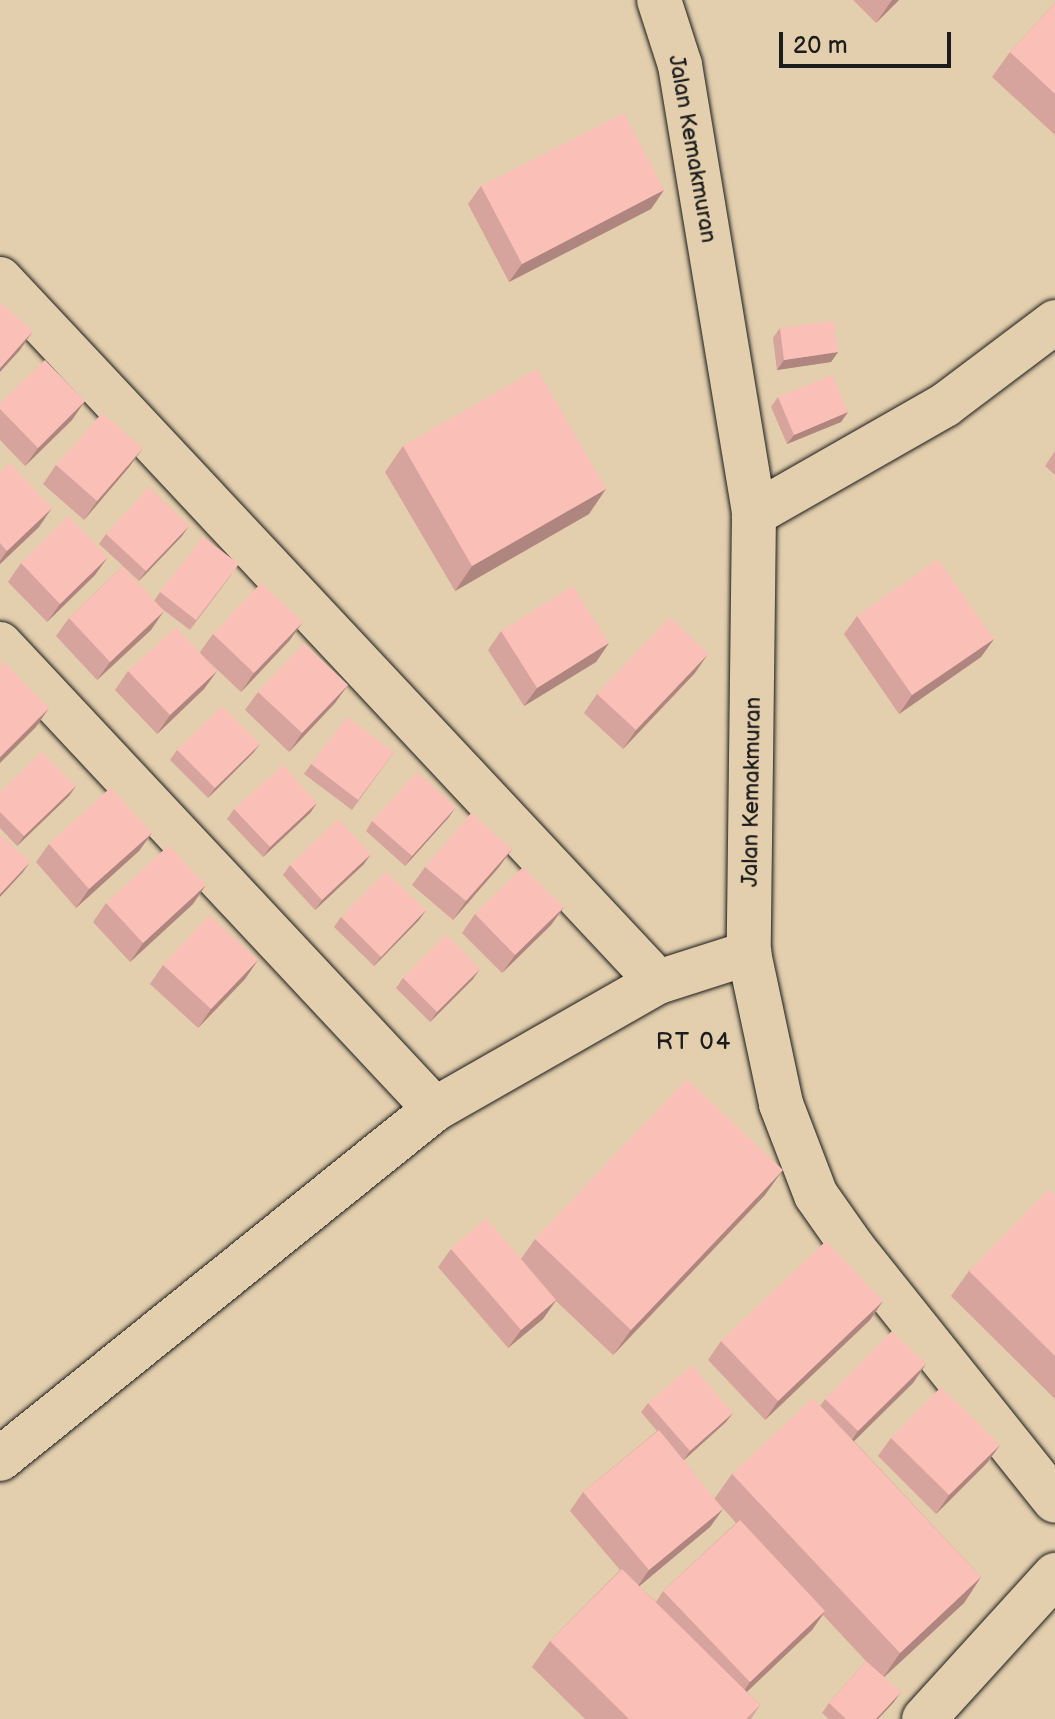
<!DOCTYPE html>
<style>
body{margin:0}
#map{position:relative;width:1055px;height:1719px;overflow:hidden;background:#e3cead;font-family:"Balsamiq Sans",sans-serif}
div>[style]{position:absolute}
.roads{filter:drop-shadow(0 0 2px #1c1c1c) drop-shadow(0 0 2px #1c1c1c)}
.minor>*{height:44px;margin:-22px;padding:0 22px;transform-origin:22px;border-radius:22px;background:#e3cead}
.wall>*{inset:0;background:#d7a49d}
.shaded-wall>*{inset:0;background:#af867f}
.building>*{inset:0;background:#fabfb6}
span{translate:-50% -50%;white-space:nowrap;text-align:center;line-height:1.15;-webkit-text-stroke:6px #e3cead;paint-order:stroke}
.street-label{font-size:22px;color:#1c1c1c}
.neighbourhood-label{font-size:24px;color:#1c1c1c;letter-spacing:2px}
.scale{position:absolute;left:779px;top:32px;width:172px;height:36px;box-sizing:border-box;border:4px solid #1c1c1c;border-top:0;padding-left:10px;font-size:24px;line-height:28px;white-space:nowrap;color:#1c1c1c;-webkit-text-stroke:6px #e3cead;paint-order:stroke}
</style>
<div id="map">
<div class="roads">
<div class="minor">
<i style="left:659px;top:0;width:68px;rotate:72.1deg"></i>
<i style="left:680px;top:65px;width:455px;rotate:80.6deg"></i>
<i style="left:754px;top:514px;width:439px;rotate:90.7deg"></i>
<i style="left:749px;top:953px;width:154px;rotate:78deg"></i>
<i style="left:781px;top:1104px;width:97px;rotate:69deg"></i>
<i style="left:816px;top:1195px;width:66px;rotate:54.9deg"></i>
<i style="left:854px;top:1249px;width:322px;rotate:51.4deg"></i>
<i style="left:0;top:279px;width:963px;rotate:46.89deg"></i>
<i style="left:754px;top:514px;width:220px;rotate:-29.7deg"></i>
<i style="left:945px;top:405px;width:138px;rotate:-37deg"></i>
<i style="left:0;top:644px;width:637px;rotate:46.91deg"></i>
<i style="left:0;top:1459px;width:558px;rotate:-38.82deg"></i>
<i style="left:435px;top:1109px;width:257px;rotate:-29.7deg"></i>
<i style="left:658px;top:982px;width:96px;rotate:-17.7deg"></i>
<i style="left:924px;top:1719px;width:195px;rotate:-47.7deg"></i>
</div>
</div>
<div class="wall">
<i style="clip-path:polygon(853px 0,899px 0,876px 23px)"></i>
<i style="clip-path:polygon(1055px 3px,1055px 135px,992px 77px,1010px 52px)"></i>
<i style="clip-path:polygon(481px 186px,664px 190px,651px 209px,509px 282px,468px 204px)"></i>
<i style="clip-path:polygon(780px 328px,838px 352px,831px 362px,777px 370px,773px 338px)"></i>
<i style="clip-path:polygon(778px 397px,848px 412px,841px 422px,787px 444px,771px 407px)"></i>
<i style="clip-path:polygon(85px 401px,72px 420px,25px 466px,0 440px,0 403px)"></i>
<i style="clip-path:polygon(403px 446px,589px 514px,455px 591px,385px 472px)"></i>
<i style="clip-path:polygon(1055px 451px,1055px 475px,1045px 466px)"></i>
<i style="clip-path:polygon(56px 465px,130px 466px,84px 520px,43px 484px)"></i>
<i style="clip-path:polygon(0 472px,39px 527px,0 564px)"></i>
<i style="clip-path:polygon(106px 534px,182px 536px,139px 581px,124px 567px,154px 601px,160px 592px,232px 574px,190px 630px,161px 608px,151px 630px,97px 680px,56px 636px,69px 618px,123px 566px,99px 544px)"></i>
<i style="clip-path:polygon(21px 563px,95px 575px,47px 622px,8px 582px)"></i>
<i style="clip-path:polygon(857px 616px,994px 639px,981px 657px,899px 714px,844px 634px)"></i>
<i style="clip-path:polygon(501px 631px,609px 643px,596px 662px,524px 706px,488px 650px)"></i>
<i style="clip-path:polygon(213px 634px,290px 640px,241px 692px,206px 659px,217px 671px,204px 689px,157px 734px,115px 690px,128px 671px,200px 652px)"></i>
<i style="clip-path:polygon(695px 673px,623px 749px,584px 713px,597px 694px)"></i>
<i style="clip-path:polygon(348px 685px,335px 703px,289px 752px,245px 710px,258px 692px)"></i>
<i style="clip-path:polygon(260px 744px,253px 753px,208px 798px,170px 760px,177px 750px)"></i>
<i style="clip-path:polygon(394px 752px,352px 810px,304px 774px,311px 764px)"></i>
<i style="clip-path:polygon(76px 786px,69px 796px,17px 846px,0 828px,0 792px)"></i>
<i style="clip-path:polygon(317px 803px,310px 813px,263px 857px,227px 819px,234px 809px)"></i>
<i style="clip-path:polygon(449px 817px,405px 866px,366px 831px,372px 821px)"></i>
<i style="clip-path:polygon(152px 833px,139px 851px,76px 908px,36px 862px,49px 844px)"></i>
<i style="clip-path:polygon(512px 849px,499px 867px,453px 920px,412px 885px,425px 867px)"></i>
<i style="clip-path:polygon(364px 864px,315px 910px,283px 875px,290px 865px)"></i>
<i style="clip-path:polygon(106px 903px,193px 904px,130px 962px,93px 922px)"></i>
<i style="clip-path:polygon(564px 907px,551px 925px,502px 973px,462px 933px,475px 914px)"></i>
<i style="clip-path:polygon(426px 910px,419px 920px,374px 966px,334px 927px,341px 917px)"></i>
<i style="clip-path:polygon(258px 960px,245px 979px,198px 1028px,150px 984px,163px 965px)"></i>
<i style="clip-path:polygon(403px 978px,473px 979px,430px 1022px,396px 988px)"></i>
<i style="clip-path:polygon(765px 1195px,613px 1355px,556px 1301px,543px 1319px,508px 1348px,438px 1267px,451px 1249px,521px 1259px,535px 1239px)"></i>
<i style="clip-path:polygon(1055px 1195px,1055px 1399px,951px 1296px,969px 1271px)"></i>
<i style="clip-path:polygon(883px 1301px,870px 1320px,765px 1420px,708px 1360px,721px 1341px)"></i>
<i style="clip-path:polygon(evenodd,926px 1364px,913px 1383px,854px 1441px,981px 1577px,964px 1603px,884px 1677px,894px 1702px,878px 1719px,829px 1719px,822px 1713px,829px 1703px,866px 1661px,823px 1615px,812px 1630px,747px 1692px,760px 1705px,751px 1719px,585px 1719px,532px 1667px,550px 1641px,620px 1570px,570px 1511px,583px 1492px,657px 1431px,641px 1412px,648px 1403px,733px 1413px,726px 1422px,683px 1460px,714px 1499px,732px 1474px,820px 1406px,825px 1399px,926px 1364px,719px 1504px,736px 1523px,663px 1591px,656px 1602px,639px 1586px,710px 1527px,723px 1509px,719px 1504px)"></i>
<i style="clip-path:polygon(891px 1438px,1000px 1445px,987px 1463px,936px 1514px,878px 1456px)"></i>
</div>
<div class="shaded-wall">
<i style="clip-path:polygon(892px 0,899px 0,876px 23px)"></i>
<i style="clip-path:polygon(664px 190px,651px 209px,509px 282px,522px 264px)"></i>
<i style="clip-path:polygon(33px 331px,20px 350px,0 372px,0 368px)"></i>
<i style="clip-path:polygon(838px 352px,831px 362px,777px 370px,784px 360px)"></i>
<i style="clip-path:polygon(85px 401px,72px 420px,25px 466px,38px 448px)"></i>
<i style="clip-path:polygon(848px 412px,841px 422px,787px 444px,794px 435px)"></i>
<i style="clip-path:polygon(143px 448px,130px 466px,84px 520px,97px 501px)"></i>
<i style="clip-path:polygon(606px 489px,589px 514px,455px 591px,472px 566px)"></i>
<i style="clip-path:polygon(52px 508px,39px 527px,0 564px,0 561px,7px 551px)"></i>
<i style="clip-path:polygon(189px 526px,182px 536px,139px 581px,146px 571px)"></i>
<i style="clip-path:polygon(108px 557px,95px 575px,47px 622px,60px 604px)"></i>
<i style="clip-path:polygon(164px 611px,151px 630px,97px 680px,110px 662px)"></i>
<i style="clip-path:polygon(303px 622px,290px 640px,241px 692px,254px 673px)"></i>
<i style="clip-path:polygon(994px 639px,981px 657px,899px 714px,912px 695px)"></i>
<i style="clip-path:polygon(609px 643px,596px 662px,524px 706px,537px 688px)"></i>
<i style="clip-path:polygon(708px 654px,695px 673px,623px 749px,636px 730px)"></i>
<i style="clip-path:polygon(217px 671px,204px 689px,157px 734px,170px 715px)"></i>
<i style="clip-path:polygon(348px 685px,335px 703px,289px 752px,302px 733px)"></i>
<i style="clip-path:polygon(49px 708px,36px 727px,0 763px,0 757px)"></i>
<i style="clip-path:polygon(260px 744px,253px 753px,208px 798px,215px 788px)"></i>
<i style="clip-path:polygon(76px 786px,69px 796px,17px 846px,24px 836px)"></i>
<i style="clip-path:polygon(317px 803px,310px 813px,263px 857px,270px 847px)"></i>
<i style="clip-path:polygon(456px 807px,449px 817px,405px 866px,412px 856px)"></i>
<i style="clip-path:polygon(152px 833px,139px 851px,76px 908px,89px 889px)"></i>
<i style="clip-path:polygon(512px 849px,499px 867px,453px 920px,466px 901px)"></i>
<i style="clip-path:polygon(371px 854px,364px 864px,315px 910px,322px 900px)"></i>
<i style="clip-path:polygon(30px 862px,23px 872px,0 897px,0 894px)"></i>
<i style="clip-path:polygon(206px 885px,193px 904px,130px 962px,143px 943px)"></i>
<i style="clip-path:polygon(564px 907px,551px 925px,502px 973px,515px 955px)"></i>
<i style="clip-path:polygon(426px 910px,419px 920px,374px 966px,381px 957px)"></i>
<i style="clip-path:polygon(258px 960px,245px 979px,198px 1028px,211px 1009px)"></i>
<i style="clip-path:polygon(480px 969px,473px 979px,430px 1022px,437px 1012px)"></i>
<i style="clip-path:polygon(783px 1170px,765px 1195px,613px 1355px,631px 1330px)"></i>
<i style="clip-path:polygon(556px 1300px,543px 1319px,508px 1348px,521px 1330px)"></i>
<i style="clip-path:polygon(883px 1301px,870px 1320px,765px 1420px,778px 1401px)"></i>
<i style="clip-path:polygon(926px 1364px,913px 1383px,845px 1450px,858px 1431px)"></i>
<i style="clip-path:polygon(733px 1413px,726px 1422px,683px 1461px,690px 1451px)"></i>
<i style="clip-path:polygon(1000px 1445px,987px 1463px,936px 1514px,949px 1495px)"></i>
<i style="clip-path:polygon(723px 1509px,710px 1527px,636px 1589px,649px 1570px)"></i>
<i style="clip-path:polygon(981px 1577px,964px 1603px,882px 1679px,900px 1653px)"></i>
<i style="clip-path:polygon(825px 1611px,812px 1630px,737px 1701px,750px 1682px)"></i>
<i style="clip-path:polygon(901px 1692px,894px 1702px,878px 1719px,876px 1719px)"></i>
</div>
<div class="building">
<i style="clip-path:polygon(1055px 3px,1055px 94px,1010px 52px)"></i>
<i style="clip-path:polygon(624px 113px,664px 190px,522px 264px,481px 186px)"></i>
<i style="clip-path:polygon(0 302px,33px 331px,0 368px)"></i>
<i style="clip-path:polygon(833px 321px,838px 352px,784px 360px,780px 328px)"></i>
<i style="clip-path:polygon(45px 360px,85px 401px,38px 448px,0 409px,0 403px)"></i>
<i style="clip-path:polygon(537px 369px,606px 489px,472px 566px,403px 446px)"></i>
<i style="clip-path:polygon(832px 375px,848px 412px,794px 435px,778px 397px)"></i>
<i style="clip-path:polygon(102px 413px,143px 448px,97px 501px,56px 465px)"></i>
<i style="clip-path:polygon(10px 463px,52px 508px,7px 551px,0 543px,0 472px)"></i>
<i style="clip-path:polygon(149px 487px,189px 526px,146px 571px,106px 534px)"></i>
<i style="clip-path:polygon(68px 516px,108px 557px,60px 604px,21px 563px)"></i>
<i style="clip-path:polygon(203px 537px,239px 564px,196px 620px,160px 592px)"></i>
<i style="clip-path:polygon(938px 559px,994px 639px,912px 695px,857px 616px)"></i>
<i style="clip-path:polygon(123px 566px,164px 611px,110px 662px,69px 618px)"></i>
<i style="clip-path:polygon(261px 583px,303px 622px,254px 673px,213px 634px)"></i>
<i style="clip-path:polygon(573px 586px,609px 643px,537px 688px,501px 631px)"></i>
<i style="clip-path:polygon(670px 617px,708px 654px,636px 730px,597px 694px)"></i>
<i style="clip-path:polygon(176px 627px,217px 671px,170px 715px,128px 671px)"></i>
<i style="clip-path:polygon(304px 643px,348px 685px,302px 733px,258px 692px)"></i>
<i style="clip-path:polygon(4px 662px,49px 708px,0 757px,0 666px)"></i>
<i style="clip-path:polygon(222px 706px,260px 744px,215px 788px,177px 750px)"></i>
<i style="clip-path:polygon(347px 717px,394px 752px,358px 800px,311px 764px)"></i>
<i style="clip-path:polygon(42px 752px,76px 786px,24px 836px,0 812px,0 792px)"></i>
<i style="clip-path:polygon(283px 765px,317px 803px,270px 847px,234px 809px)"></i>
<i style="clip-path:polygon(417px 772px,456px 807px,412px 856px,372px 821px)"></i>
<i style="clip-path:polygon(111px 787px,152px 833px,89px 889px,49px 844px)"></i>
<i style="clip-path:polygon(471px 813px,512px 849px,466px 901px,425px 867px)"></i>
<i style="clip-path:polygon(338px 819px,371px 854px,322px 900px,290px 865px)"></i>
<i style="clip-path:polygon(0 834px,30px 862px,0 894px)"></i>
<i style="clip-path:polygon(169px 845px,206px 885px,143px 943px,106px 903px)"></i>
<i style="clip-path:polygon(523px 867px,564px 907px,515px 955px,475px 914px)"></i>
<i style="clip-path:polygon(386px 872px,426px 910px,381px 957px,341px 917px)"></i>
<i style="clip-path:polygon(209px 915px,258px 960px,211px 1009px,163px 965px)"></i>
<i style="clip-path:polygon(446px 934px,480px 969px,437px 1012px,403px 978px)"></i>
<i style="clip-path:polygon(687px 1079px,783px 1170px,631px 1330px,535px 1239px)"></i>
<i style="clip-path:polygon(1049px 1189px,1055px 1195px,1055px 1356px,969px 1271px)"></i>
<i style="clip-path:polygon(486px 1218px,556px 1300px,521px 1330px,451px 1249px)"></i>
<i style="clip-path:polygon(826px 1241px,883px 1301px,778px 1401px,721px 1341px)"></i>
<i style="clip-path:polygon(892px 1331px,926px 1364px,858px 1431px,825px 1399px)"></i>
<i style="clip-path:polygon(692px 1365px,733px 1413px,690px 1451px,648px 1403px)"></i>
<i style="clip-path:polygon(941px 1387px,1000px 1445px,949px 1495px,891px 1438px)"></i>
<i style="clip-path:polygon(813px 1398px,981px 1577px,900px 1653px,732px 1474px)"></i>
<i style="clip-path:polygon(659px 1430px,723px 1509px,649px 1570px,583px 1492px)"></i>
<i style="clip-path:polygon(740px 1520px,825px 1611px,750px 1682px,663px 1591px)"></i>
<i style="clip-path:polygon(622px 1569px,760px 1705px,746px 1719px,629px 1719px,550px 1641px)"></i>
<i style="clip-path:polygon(866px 1661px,901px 1692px,876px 1719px,846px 1719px,829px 1703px)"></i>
</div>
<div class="street-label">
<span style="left:692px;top:149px;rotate:80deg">Jalan Kemakmuran</span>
<span style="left:752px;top:792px;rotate:-89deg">Jalan Kemakmuran</span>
</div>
<div class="neighbourhood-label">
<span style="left:694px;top:1042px">RT 04</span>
</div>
<div class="scale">20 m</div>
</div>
